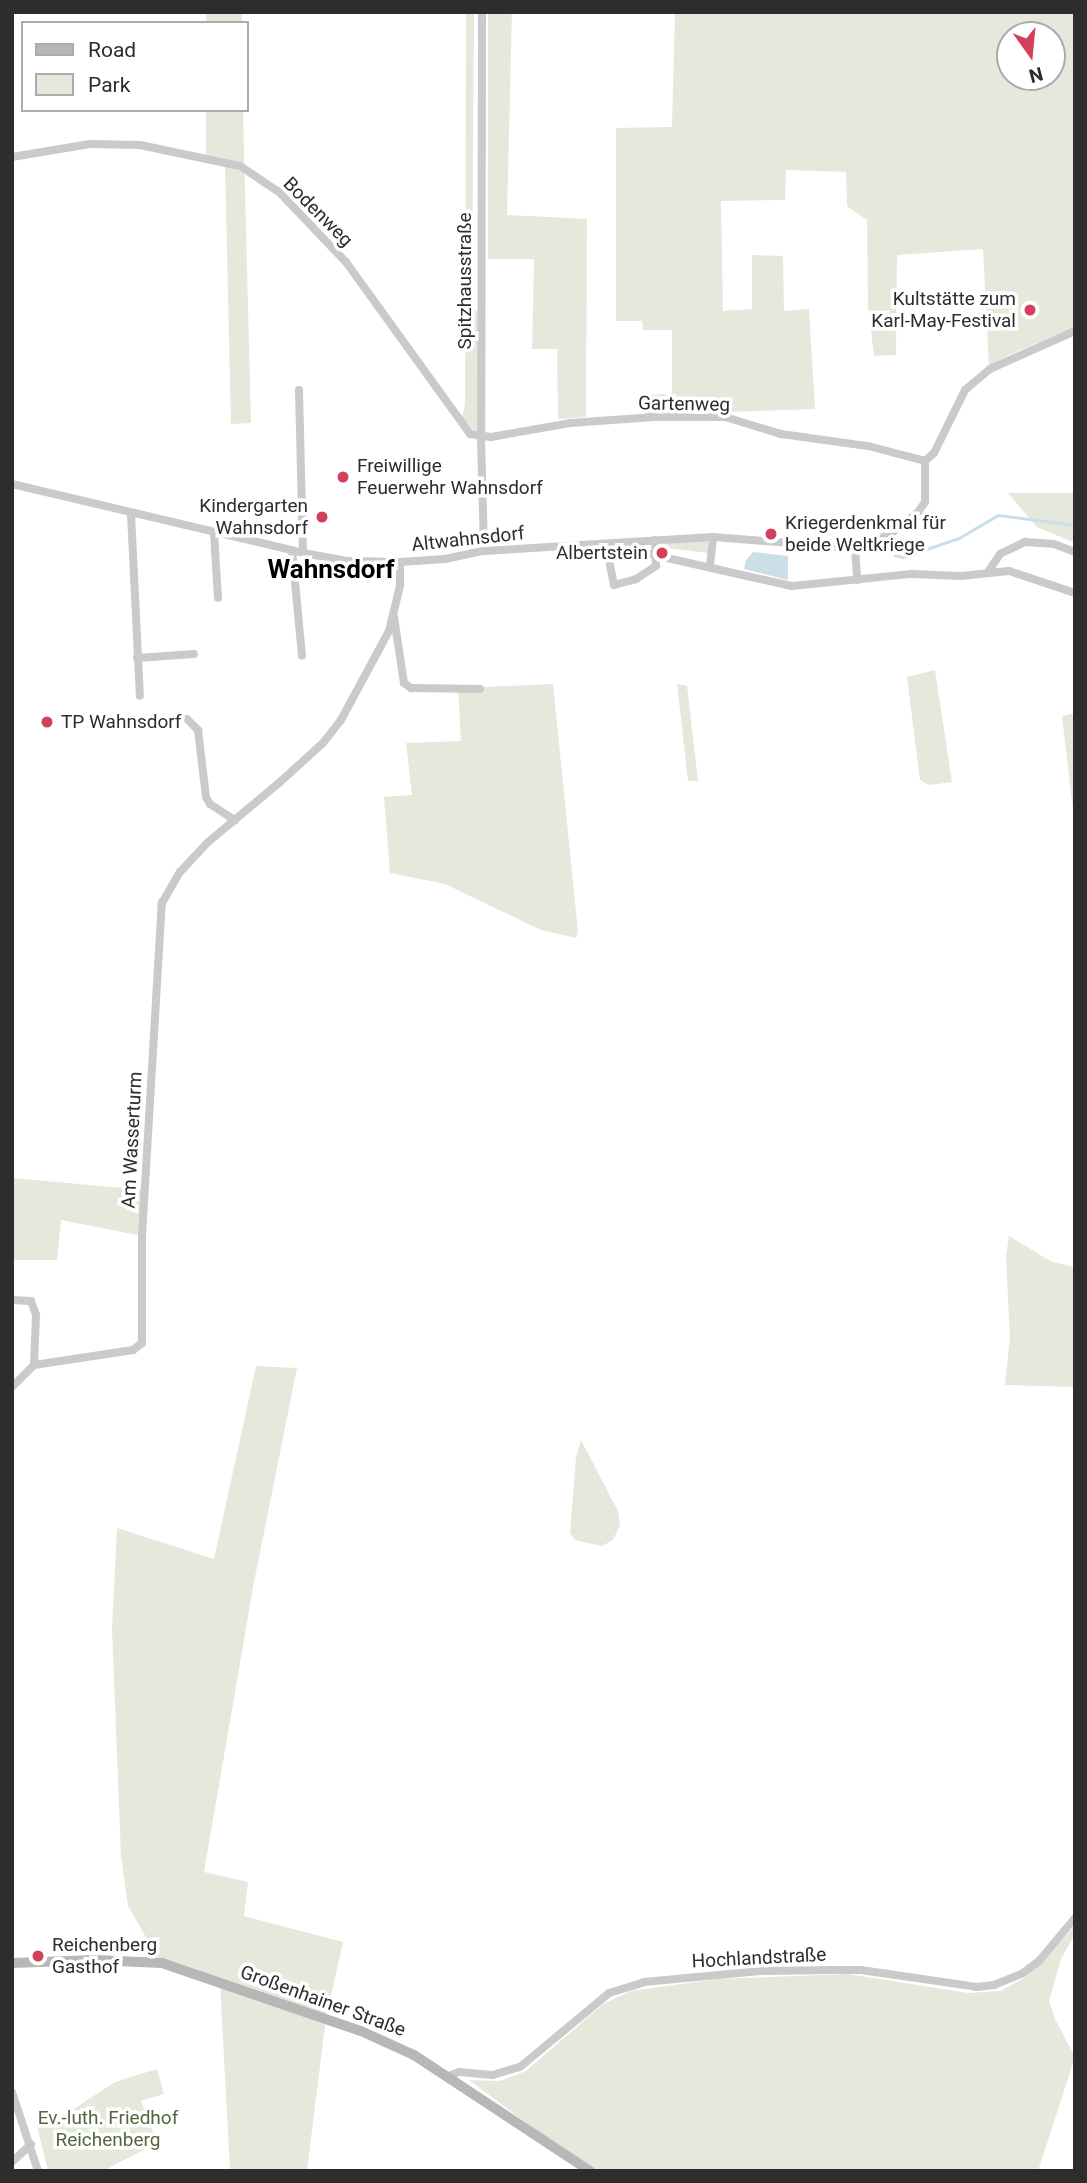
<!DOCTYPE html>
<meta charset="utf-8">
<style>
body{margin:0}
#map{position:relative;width:1087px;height:2183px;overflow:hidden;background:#fff;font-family:Roboto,sans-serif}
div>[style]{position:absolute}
.green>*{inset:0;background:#e5e9dc}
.water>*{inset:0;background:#cadfe8}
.stream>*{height:2.5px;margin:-1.25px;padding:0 1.25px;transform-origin:1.25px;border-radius:1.25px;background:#cadfe8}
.street>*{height:8px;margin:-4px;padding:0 4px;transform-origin:4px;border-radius:4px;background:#cacaca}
.secondary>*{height:10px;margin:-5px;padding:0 5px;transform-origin:5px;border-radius:5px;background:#b7b7b7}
.dots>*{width:19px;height:19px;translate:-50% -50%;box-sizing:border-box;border:4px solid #fff;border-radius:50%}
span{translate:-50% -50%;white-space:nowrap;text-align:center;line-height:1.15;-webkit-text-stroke:7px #fff;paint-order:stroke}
.street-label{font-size:19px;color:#2d2d2d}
.poi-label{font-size:19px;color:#2d2d2d}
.right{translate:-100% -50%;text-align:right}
.left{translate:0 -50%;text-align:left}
.park-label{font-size:19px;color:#54653f}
.district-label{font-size:26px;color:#000;font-weight:700}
.frame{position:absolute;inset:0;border:14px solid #2d2d2d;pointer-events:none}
.legend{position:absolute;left:21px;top:21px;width:228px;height:91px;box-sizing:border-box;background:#fff;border:2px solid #ababab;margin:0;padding:9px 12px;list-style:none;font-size:21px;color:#2d2d2d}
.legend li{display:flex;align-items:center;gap:14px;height:35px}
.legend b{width:35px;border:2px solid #ababab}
.north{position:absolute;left:996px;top:21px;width:70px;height:70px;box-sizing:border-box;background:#fff;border:2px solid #ababab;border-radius:50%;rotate:165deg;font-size:19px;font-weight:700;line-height:28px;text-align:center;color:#2d2d2d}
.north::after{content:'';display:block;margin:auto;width:24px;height:32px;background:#d44059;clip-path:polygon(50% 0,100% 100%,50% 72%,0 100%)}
</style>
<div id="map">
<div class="green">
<i style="clip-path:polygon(206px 12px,242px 12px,242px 23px,206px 23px)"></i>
<i style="clip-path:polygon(466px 12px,474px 12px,472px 308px,478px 312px,478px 429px,475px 432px,462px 418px,465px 404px)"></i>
<i style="clip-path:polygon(488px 12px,512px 12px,507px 215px,587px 219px,586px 417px,558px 419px,557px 349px,532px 349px,534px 259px,488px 259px)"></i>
<i style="clip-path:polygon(evenodd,675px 12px,1075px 12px,1075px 327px,1009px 355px,989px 367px,983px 249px,897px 255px,896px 355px,874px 356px,868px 305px,867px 220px,847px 206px,846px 172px,786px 170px,785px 200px,721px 201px,723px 311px,752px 309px,752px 255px,783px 256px,784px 311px,809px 309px,815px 409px,645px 415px,645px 395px,672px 394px,672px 330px,643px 330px,642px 321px,616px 321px,616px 128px,672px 127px,675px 12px,1010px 35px,1052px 35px,1052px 77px,1010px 77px,1010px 35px)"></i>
<i style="clip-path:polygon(206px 110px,243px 110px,251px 423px,231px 424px,225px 165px,206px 159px)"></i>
<i style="clip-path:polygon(1008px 493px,1075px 493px,1075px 543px,1037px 527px)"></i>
<i style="clip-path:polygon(708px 540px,708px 553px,666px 548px,665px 542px)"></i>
<i style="clip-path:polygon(935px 670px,952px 782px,929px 785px,920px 780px,907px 677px)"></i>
<i style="clip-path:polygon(553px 684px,578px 932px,576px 938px,541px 930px,445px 884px,390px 873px,384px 797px,412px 795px,406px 743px,461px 741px,458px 688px)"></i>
<i style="clip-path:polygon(677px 684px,687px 686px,698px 781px,688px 781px)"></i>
<i style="clip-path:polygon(1075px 713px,1075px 827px,1062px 716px)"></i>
<i style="clip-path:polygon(12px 1178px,145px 1190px,142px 1236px,61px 1220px,57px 1260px,12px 1260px)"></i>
<i style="clip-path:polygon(1009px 1236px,1052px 1262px,1075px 1267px,1075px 1387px,1005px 1385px,1010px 1338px,1006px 1256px)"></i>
<i style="clip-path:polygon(256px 1366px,297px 1368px,254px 1582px,204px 1872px,248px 1882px,244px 1916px,343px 1942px,326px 2018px,307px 2171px,230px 2171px,220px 1983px,144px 1960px,151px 1946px,128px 1906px,121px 1856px,112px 1629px,117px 1528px,214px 1559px)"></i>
<i style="clip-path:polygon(581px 1440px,618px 1511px,620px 1525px,613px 1540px,602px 1546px,575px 1540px,570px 1533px,576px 1457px)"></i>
<i style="clip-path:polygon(1075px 1926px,1075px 1934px,1061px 1959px,1049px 2001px,1055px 2019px,1075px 2057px,1038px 2171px,590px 2171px,469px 2080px,500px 2081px,526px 2071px,602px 2005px,630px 1991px,719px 1979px,848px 1974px,968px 1993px,1000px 1991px,1026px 1977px)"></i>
<i style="clip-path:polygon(157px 2069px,164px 2094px,141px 2101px,157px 2143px,103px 2171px,48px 2171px,37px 2126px,69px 2112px,115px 2082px)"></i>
</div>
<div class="water">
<i style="clip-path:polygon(753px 552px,788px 556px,788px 580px,744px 569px,746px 560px)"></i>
</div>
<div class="stream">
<i style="left:895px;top:555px;width:8px;rotate:14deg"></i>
<i style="left:903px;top:557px;width:59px;rotate:-18.7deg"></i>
<i style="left:959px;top:538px;width:45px;rotate:-30.5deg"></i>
<i style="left:998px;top:515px;width:78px;rotate:7.4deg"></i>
</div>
<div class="street">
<i style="left:482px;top:12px;width:425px;rotate:90.1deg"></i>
<i style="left:481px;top:437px;width:114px;rotate:88.5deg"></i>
<i style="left:12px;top:157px;width:79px;rotate:-9.5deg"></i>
<i style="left:90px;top:144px;width:50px;rotate:1.1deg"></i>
<i style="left:140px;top:145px;width:102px;rotate:11.9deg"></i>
<i style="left:240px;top:166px;width:47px;rotate:33.7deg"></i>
<i style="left:279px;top:192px;width:97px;rotate:46.3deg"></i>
<i style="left:346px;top:262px;width:212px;rotate:54.2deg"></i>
<i style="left:470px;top:434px;width:21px;rotate:8deg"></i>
<i style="left:491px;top:437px;width:80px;rotate:-10deg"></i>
<i style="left:570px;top:423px;width:85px;rotate:-4deg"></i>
<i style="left:655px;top:417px;width:70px"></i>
<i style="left:725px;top:417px;width:59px;rotate:16.9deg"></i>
<i style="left:781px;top:434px;width:88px;rotate:7.9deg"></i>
<i style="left:868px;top:446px;width:59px;rotate:14.7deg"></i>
<i style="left:299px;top:390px;width:163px;rotate:88.6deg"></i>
<i style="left:925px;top:461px;width:12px;rotate:-42deg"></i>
<i style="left:934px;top:453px;width:70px;rotate:-63.8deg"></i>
<i style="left:965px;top:390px;width:33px;rotate:-40deg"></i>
<i style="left:990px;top:369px;width:93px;rotate:-24.1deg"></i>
<i style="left:12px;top:484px;width:299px;rotate:13.3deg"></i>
<i style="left:303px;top:553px;width:46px;rotate:10.1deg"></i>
<i style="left:348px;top:561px;width:52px;rotate:1.1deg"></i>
<i style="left:400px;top:562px;width:45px;rotate:-3.8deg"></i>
<i style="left:445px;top:559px;width:40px;rotate:-12deg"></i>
<i style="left:484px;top:551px;width:229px;rotate:-3.5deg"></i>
<i style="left:713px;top:537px;width:142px;rotate:4.4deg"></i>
<i style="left:855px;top:548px;width:36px;rotate:-21deg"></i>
<i style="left:889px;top:535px;width:37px;rotate:-38deg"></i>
<i style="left:918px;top:512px;width:12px;rotate:-55deg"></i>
<i style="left:925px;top:502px;width:41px;rotate:-90deg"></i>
<i style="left:131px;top:514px;width:182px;rotate:87.2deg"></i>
<i style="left:214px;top:533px;width:65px;rotate:86.5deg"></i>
<i style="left:606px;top:545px;width:41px;rotate:78.7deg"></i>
<i style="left:614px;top:585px;width:23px;rotate:-15deg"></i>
<i style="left:636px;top:579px;width:24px;rotate:-33deg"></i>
<i style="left:656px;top:566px;width:26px;rotate:-92deg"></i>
<i style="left:614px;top:546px;width:182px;rotate:12.7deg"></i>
<i style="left:792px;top:586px;width:120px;rotate:-5.8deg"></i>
<i style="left:911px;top:574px;width:50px;rotate:2.3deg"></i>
<i style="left:961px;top:576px;width:48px;rotate:-5.9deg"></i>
<i style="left:1009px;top:571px;width:70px;rotate:18.4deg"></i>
<i style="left:855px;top:548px;width:32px;rotate:86deg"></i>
<i style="left:292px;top:550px;width:106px;rotate:84.6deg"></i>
<i style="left:710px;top:566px;width:29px;rotate:-84deg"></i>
<i style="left:988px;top:572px;width:22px;rotate:-56deg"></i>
<i style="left:1000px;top:554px;width:28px;rotate:-26deg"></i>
<i style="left:1025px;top:542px;width:29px;rotate:4deg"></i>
<i style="left:1054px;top:544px;width:22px;rotate:21deg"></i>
<i style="left:394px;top:617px;width:67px;rotate:81.4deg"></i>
<i style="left:404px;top:683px;width:9px;rotate:36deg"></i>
<i style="left:411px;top:688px;width:69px;rotate:0.8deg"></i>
<i style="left:137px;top:658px;width:57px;rotate:-4deg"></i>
<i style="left:187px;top:719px;width:16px;rotate:45deg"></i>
<i style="left:198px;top:730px;width:67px;rotate:83.2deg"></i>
<i style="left:206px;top:797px;width:8px;rotate:60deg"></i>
<i style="left:210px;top:804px;width:30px;rotate:33deg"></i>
<i style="left:12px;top:1300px;width:19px;rotate:3deg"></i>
<i style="left:31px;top:1301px;width:15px;rotate:70deg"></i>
<i style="left:36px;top:1315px;width:50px;rotate:92.3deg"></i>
<i style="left:34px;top:1365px;width:31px;rotate:135deg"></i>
<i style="left:34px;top:1365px;width:100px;rotate:-8.6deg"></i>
<i style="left:133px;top:1350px;width:11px;rotate:-38deg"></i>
<i style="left:142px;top:1343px;width:107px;rotate:-90deg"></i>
<i style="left:142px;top:1236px;width:334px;rotate:-86.6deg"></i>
<i style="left:162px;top:903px;width:36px;rotate:-60deg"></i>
<i style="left:180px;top:872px;width:40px;rotate:-47deg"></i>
<i style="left:207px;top:843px;width:95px;rotate:-39.9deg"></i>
<i style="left:280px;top:782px;width:58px;rotate:-42.2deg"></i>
<i style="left:323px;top:743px;width:29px;rotate:-52deg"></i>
<i style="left:341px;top:720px;width:101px;rotate:-61.7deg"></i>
<i style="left:389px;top:631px;width:46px;rotate:-76.3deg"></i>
<i style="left:400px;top:586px;width:24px;rotate:-90deg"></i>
<i style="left:449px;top:2076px;width:11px;rotate:-22deg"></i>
<i style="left:459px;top:2072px;width:34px;rotate:5deg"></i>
<i style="left:493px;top:2075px;width:28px;rotate:-17deg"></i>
<i style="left:520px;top:2067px;width:116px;rotate:-39.7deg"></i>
<i style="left:609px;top:1993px;width:37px;rotate:-17deg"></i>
<i style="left:644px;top:1982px;width:117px;rotate:-5.4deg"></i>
<i style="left:760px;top:1971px;width:72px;rotate:-0.8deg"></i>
<i style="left:832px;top:1970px;width:29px"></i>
<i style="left:861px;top:1970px;width:117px;rotate:8.3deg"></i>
<i style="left:977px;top:1987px;width:17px;rotate:-7deg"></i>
<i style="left:994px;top:1985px;width:31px;rotate:-22deg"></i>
<i style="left:1023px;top:1973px;width:20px;rotate:-37deg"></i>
<i style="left:1039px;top:1961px;width:56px;rotate:-50.1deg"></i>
<i style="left:12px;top:2092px;width:83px;rotate:71.8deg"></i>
<i style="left:12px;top:2162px;width:26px;rotate:-43deg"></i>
</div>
<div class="secondary">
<i style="left:12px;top:1963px;width:83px;rotate:-2.1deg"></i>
<i style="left:95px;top:1960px;width:67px;rotate:2.6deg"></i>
<i style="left:162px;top:1963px;width:210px;rotate:18.9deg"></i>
<i style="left:361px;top:2031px;width:58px;rotate:24.4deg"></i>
<i style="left:414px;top:2055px;width:211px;rotate:33.4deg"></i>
</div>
<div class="dots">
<i style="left:1030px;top:310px;background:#d44059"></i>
<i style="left:343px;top:477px;background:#d44059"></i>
<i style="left:322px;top:517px;background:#d44059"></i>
<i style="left:771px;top:534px;background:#d44059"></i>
<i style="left:662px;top:553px;background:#d44059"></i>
<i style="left:47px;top:722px;background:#d44059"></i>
<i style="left:38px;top:1956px;background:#d44059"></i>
</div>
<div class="street-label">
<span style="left:318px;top:212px;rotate:45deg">Bodenweg</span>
<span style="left:465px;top:281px;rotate:-90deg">Spitzhausstraße</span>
<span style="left:684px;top:404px;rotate:1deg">Gartenweg</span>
<span style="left:468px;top:539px;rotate:-6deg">Altwahnsdorf</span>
<span style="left:132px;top:1140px;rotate:-87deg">Am Wasserturm</span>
<span style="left:759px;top:1958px;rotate:-3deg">Hochlandstraße</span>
<span style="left:323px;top:2001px;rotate:20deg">Großenhainer Straße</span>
</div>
<div class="poi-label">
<span class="right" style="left:1016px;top:310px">Kultstätte zum<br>Karl-May-Festival</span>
<span class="left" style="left:357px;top:477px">Freiwillige<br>Feuerwehr Wahnsdorf</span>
<span class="right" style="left:308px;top:517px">Kindergarten<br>Wahnsdorf</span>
<span class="left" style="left:785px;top:534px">Kriegerdenkmal für<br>beide Weltkriege</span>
<span class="right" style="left:648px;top:553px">Albertstein</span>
<span class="left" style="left:61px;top:722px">TP Wahnsdorf</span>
<span class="left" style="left:52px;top:1956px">Reichenberg<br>Gasthof</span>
</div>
<div class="park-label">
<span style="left:108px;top:2129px">Ev.-luth. Friedhof<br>Reichenberg</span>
</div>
<div class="district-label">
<span style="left:331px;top:570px">Wahnsdorf</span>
</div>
<div class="frame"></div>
<ul class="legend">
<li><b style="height:9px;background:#b7b7b7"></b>Road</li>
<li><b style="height:19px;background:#e5e9dc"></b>Park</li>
</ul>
<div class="north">N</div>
</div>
